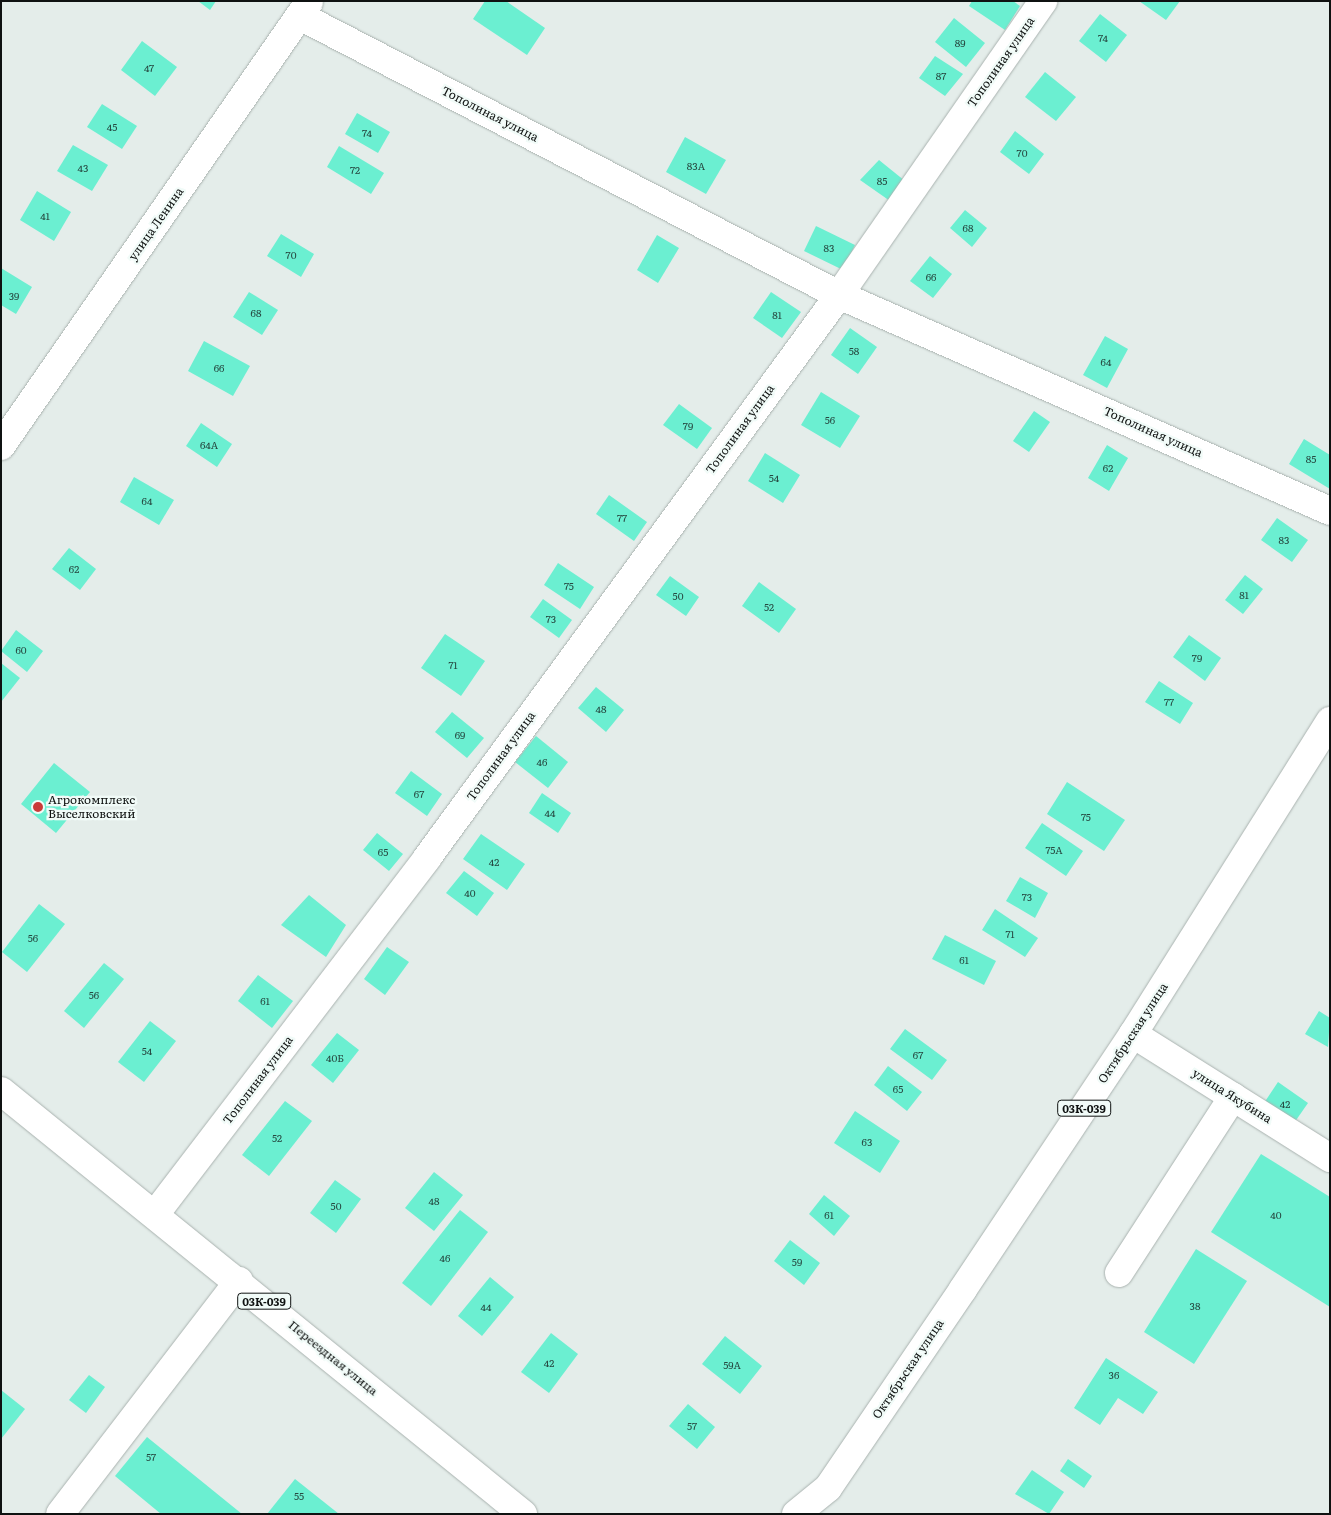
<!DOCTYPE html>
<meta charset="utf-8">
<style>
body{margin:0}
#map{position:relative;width:1331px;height:1515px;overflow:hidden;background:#e4edea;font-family:Literata,serif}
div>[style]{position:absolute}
.building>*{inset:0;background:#6befd1}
.roads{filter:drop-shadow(0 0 1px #a9b2af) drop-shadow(0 0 1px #a9b2af)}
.minor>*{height:28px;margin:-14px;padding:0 14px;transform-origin:14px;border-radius:14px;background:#fff}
.major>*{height:28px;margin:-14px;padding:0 14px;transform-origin:14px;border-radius:14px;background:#fff}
.dots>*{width:14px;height:14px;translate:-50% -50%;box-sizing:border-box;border:2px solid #f1fbf8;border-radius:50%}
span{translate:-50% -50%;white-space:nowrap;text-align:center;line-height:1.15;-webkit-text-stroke:4.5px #f1fbf8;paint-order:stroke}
.number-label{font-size:10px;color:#264941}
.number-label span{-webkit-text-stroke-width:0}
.shield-label span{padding:1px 4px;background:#f1fbf8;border:1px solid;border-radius:4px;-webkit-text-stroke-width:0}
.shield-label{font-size:11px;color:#0f1211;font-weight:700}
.street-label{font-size:12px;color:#0f1211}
.poi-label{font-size:12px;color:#0f1211}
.left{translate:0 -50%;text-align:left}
.frame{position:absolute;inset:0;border:2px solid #0f1211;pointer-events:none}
</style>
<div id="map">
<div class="building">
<i style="clip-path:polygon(198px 1px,216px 1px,210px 10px)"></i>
<i style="clip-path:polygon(485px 1px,506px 1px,545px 28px,527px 55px,473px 19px)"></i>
<i style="clip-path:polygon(972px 1px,1013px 1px,1020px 6px,1005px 30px,969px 6px)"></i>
<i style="clip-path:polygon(1139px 1px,1180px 1px,1166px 20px)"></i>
<i style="clip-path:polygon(1100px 14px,1127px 35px,1106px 62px,1079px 41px)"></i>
<i style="clip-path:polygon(954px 18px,985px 43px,966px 67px,935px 42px)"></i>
<i style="clip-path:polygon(142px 41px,177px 67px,155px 96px,121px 70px)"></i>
<i style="clip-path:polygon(935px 56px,963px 74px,945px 96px,919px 78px)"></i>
<i style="clip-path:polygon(1045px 72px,1076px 97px,1056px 121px,1025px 97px)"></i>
<i style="clip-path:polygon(102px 104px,137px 126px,122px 149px,87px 127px)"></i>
<i style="clip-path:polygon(357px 113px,390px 132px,378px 153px,345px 134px)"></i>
<i style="clip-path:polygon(1015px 131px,1044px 154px,1029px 174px,1000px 152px)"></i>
<i style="clip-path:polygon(685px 137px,726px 160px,706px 194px,666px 172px)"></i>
<i style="clip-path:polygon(73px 145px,108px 165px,92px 191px,57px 171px)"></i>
<i style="clip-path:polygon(339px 146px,384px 173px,371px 194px,327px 167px)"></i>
<i style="clip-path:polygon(879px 160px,905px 181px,890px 201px,860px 180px)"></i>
<i style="clip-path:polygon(37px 191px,71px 212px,54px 241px,20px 220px)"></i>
<i style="clip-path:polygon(965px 210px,987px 228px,972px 247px,950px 228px)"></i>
<i style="clip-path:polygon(816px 226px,855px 245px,843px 270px,804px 251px)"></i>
<i style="clip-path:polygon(281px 234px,314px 254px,301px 277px,267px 256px)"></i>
<i style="clip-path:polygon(657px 235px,679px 248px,658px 283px,637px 270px)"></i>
<i style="clip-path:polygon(930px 256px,952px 274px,933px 298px,910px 281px)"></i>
<i style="clip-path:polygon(1px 268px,32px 287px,16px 314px,1px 305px)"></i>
<i style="clip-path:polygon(249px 292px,278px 310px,262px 335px,233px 317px)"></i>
<i style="clip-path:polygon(771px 292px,801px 312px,782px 338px,753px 318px)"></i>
<i style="clip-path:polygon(850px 328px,877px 347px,858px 374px,831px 355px)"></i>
<i style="clip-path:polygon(1105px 336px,1128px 349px,1107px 388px,1083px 375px)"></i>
<i style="clip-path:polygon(204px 341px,250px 366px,233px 396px,188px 371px)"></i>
<i style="clip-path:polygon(821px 392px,860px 416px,840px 448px,801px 425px)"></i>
<i style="clip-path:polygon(679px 404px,712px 428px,697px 449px,663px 425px)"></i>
<i style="clip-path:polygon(1034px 411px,1050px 422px,1029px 452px,1013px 441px)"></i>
<i style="clip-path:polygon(201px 423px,232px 444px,217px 467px,186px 446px)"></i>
<i style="clip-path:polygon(1304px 439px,1330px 455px,1330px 489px,1289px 464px)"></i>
<i style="clip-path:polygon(1107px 445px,1128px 458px,1109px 491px,1088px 478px)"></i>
<i style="clip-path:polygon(765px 453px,800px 475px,783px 503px,748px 481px)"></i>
<i style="clip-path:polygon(134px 477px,174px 500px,159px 525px,120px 502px)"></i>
<i style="clip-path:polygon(609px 495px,647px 522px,634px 541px,596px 514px)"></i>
<i style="clip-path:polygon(1277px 518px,1308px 540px,1292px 562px,1261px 540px)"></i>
<i style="clip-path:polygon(69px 548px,96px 569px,80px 590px,52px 569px)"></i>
<i style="clip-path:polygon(558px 563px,594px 587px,580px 609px,544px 585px)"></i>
<i style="clip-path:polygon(1245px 575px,1263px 589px,1243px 614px,1225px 600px)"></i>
<i style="clip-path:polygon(670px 576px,699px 597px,686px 616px,656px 595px)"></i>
<i style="clip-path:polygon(759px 582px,796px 609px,779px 633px,742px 606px)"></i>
<i style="clip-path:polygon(543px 599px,572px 620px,559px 638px,530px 617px)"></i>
<i style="clip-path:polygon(16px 630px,43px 651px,27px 672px,1px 651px)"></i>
<i style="clip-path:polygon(445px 634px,485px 661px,461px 696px,421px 668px)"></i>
<i style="clip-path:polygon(1189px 635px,1221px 658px,1205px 681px,1173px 657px)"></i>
<i style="clip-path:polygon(1px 663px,20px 678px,1px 702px)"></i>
<i style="clip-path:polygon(1159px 681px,1193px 703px,1180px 724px,1145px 702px)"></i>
<i style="clip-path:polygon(596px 687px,624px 710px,606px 732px,578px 708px)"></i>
<i style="clip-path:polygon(452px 712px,484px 738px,467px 758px,435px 732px)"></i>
<i style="clip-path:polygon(536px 736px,568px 762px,548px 788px,515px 762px)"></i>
<i style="clip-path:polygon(54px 763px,90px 792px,56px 833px,21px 804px)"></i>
<i style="clip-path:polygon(411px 771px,442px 794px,427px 816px,395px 793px)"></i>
<i style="clip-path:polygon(1067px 782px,1125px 820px,1104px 851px,1047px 814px)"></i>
<i style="clip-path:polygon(542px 793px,571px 813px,558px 833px,529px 813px)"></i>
<i style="clip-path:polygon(1042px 823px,1083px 851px,1066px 876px,1025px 848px)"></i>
<i style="clip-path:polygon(377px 833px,403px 854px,389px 871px,363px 850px)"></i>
<i style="clip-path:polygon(481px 834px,525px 864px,507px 890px,463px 859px)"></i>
<i style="clip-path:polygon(464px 871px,494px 893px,477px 916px,446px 893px)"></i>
<i style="clip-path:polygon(1020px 877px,1048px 893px,1035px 918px,1006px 901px)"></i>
<i style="clip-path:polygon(309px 895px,346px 925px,326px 957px,281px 925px)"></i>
<i style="clip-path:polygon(39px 904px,65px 924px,27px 972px,2px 952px)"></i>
<i style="clip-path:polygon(995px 909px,1038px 938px,1025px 957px,982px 930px)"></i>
<i style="clip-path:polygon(945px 935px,996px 961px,984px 985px,932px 959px)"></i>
<i style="clip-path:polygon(387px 947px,409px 962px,385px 995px,364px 979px)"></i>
<i style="clip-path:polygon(104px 963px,124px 979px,84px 1028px,64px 1011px)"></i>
<i style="clip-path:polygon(258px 975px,293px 1001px,272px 1028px,238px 1001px)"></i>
<i style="clip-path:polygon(1319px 1011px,1330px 1018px,1328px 1047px,1305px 1034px)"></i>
<i style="clip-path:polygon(150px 1021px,176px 1041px,144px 1082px,118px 1062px)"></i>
<i style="clip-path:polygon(905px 1029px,947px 1060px,932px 1080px,890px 1049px)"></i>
<i style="clip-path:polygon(337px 1033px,359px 1050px,333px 1083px,311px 1065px)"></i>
<i style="clip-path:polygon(888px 1066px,922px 1092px,907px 1111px,874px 1085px)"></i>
<i style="clip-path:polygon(1278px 1082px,1308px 1103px,1292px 1126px,1262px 1106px)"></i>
<i style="clip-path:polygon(285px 1101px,312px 1121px,269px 1176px,242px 1155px)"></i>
<i style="clip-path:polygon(855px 1111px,900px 1141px,880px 1173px,834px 1143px)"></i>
<i style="clip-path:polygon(1261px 1154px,1330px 1197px,1330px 1307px,1211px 1232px)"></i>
<i style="clip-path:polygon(434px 1172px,463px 1195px,434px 1231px,405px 1208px)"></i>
<i style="clip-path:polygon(335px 1180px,361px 1199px,336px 1233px,310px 1213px)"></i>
<i style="clip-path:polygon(824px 1195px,850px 1216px,834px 1236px,809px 1214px)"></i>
<i style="clip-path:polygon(460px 1210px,488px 1232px,431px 1306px,402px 1283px)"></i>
<i style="clip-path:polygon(790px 1240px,820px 1263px,804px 1285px,774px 1261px)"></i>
<i style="clip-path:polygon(1196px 1249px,1247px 1281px,1194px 1364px,1144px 1332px)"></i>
<i style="clip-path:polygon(490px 1277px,514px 1297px,482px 1336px,458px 1316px)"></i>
<i style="clip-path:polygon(551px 1333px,578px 1354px,549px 1393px,521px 1372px)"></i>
<i style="clip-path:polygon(725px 1336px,762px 1366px,740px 1394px,702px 1364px)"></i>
<i style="clip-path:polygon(1106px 1358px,1158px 1392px,1143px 1414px,1118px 1398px,1100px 1425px,1074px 1408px)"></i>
<i style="clip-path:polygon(89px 1375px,105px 1387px,86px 1413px,69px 1400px)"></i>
<i style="clip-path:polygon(1px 1390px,25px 1409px,1px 1439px)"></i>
<i style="clip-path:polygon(688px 1404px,715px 1427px,697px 1449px,669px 1426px)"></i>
<i style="clip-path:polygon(147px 1437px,242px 1514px,161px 1514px,115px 1476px)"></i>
<i style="clip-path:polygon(1068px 1459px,1092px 1476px,1084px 1488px,1060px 1471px)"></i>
<i style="clip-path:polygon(1032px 1470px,1064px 1492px,1049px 1514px,1015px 1494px)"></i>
<i style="clip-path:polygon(295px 1479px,339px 1514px,267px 1514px)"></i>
</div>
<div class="roads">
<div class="minor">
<i style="left:300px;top:16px;width:607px;rotate:27.37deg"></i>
<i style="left:839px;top:295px;width:536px;rotate:23.75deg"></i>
<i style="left:1px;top:446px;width:540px;rotate:-55.25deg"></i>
<i style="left:1133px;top:1034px;width:233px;rotate:32.2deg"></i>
<i style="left:156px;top:1213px;width:447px;rotate:-52.6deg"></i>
<i style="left:427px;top:858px;width:698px;rotate:-53.8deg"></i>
<i style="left:839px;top:295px;width:358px;rotate:-55.2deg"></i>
<i style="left:1119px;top:1273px;width:210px;rotate:-57.1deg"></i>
<i style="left:60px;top:1514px;width:294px;rotate:-52.5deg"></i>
</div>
<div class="major">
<i style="left:1px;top:1091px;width:672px;rotate:39.02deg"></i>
<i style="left:796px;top:1514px;width:41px;rotate:-39.1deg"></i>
<i style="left:828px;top:1488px;width:240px;rotate:-55.8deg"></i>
<i style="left:963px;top:1289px;width:306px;rotate:-56.3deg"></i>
<i style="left:1133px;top:1034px;width:370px;rotate:-57.8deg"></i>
</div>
</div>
<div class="dots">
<i style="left:38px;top:807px;background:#ca3b39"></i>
</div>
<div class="number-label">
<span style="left:1103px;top:38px">74</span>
<span style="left:960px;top:43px">89</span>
<span style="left:149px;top:68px">47</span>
<span style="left:941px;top:76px">87</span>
<span style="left:112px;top:127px">45</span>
<span style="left:367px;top:133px">74</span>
<span style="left:1022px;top:153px">70</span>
<span style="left:696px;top:166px">83А</span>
<span style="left:83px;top:168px">43</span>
<span style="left:355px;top:170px">72</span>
<span style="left:882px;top:181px">85</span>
<span style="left:45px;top:216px">41</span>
<span style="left:968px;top:228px">68</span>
<span style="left:829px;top:248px">83</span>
<span style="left:291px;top:255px">70</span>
<span style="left:931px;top:277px">66</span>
<span style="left:14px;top:296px">39</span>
<span style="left:256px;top:313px">68</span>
<span style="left:777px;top:315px">81</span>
<span style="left:854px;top:351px">58</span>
<span style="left:1106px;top:362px">64</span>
<span style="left:219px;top:368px">66</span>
<span style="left:830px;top:420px">56</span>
<span style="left:688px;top:426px">79</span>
<span style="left:209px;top:445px">64А</span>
<span style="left:1311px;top:459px">85</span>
<span style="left:1108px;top:468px">62</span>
<span style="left:774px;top:478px">54</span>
<span style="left:147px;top:501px">64</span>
<span style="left:622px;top:518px">77</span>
<span style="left:1284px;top:540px">83</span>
<span style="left:74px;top:569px">62</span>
<span style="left:569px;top:586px">75</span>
<span style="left:1244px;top:595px">81</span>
<span style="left:678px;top:596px">50</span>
<span style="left:769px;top:607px">52</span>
<span style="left:551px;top:619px">73</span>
<span style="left:21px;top:650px">60</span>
<span style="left:1197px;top:658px">79</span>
<span style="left:453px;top:665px">71</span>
<span style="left:1169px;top:702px">77</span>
<span style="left:601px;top:709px">48</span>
<span style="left:460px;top:735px">69</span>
<span style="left:542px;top:762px">46</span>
<span style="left:419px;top:794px">67</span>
<span style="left:550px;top:813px">44</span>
<span style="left:1086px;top:817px">75</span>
<span style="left:1054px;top:850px">75А</span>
<span style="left:383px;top:852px">65</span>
<span style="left:494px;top:862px">42</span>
<span style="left:470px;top:893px">40</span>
<span style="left:1027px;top:897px">73</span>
<span style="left:1010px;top:934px">71</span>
<span style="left:33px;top:938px">56</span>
<span style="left:964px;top:960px">61</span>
<span style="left:94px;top:995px">56</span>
<span style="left:265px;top:1001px">61</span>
<span style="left:147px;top:1051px">54</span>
<span style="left:918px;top:1055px">67</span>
<span style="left:335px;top:1058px">40Б</span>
<span style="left:898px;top:1089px">65</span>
<span style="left:1285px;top:1104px">42</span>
<span style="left:277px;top:1138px">52</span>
<span style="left:867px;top:1142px">63</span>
<span style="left:434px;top:1201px">48</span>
<span style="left:336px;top:1206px">50</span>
<span style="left:829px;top:1215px">61</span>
<span style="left:1276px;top:1215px">40</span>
<span style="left:445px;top:1258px">46</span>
<span style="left:797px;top:1262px">59</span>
<span style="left:1195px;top:1306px">38</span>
<span style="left:486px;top:1307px">44</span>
<span style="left:549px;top:1363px">42</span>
<span style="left:732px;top:1365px">59А</span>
<span style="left:1114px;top:1375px">36</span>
<span style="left:692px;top:1426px">57</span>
<span style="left:151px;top:1457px">57</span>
<span style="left:299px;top:1496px">55</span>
</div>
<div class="shield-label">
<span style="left:1084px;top:1108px">03К-039</span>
<span style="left:264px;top:1301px">03К-039</span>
</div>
<div class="street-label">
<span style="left:1001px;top:62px;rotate:-55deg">Тополиная улица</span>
<span style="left:490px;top:114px;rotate:27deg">Тополиная улица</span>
<span style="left:156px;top:224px;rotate:-55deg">улица Ленина</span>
<span style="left:740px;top:429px;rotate:-54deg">Тополиная улица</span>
<span style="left:1153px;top:432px;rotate:24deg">Тополиная улица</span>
<span style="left:501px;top:756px;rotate:-54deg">Тополиная улица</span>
<span style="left:1133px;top:1033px;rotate:-57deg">Октябрьская улица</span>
<span style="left:258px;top:1080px;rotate:-53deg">Тополиная улица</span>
<span style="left:1232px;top:1096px;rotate:32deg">улица Якубина</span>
<span style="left:333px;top:1358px;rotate:39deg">Переездная улица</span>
<span style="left:908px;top:1369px;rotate:-56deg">Октябрьская улица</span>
</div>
<div class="poi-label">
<span class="left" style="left:48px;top:807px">Агрокомплекс<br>Выселковский</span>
</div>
<div class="frame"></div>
</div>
